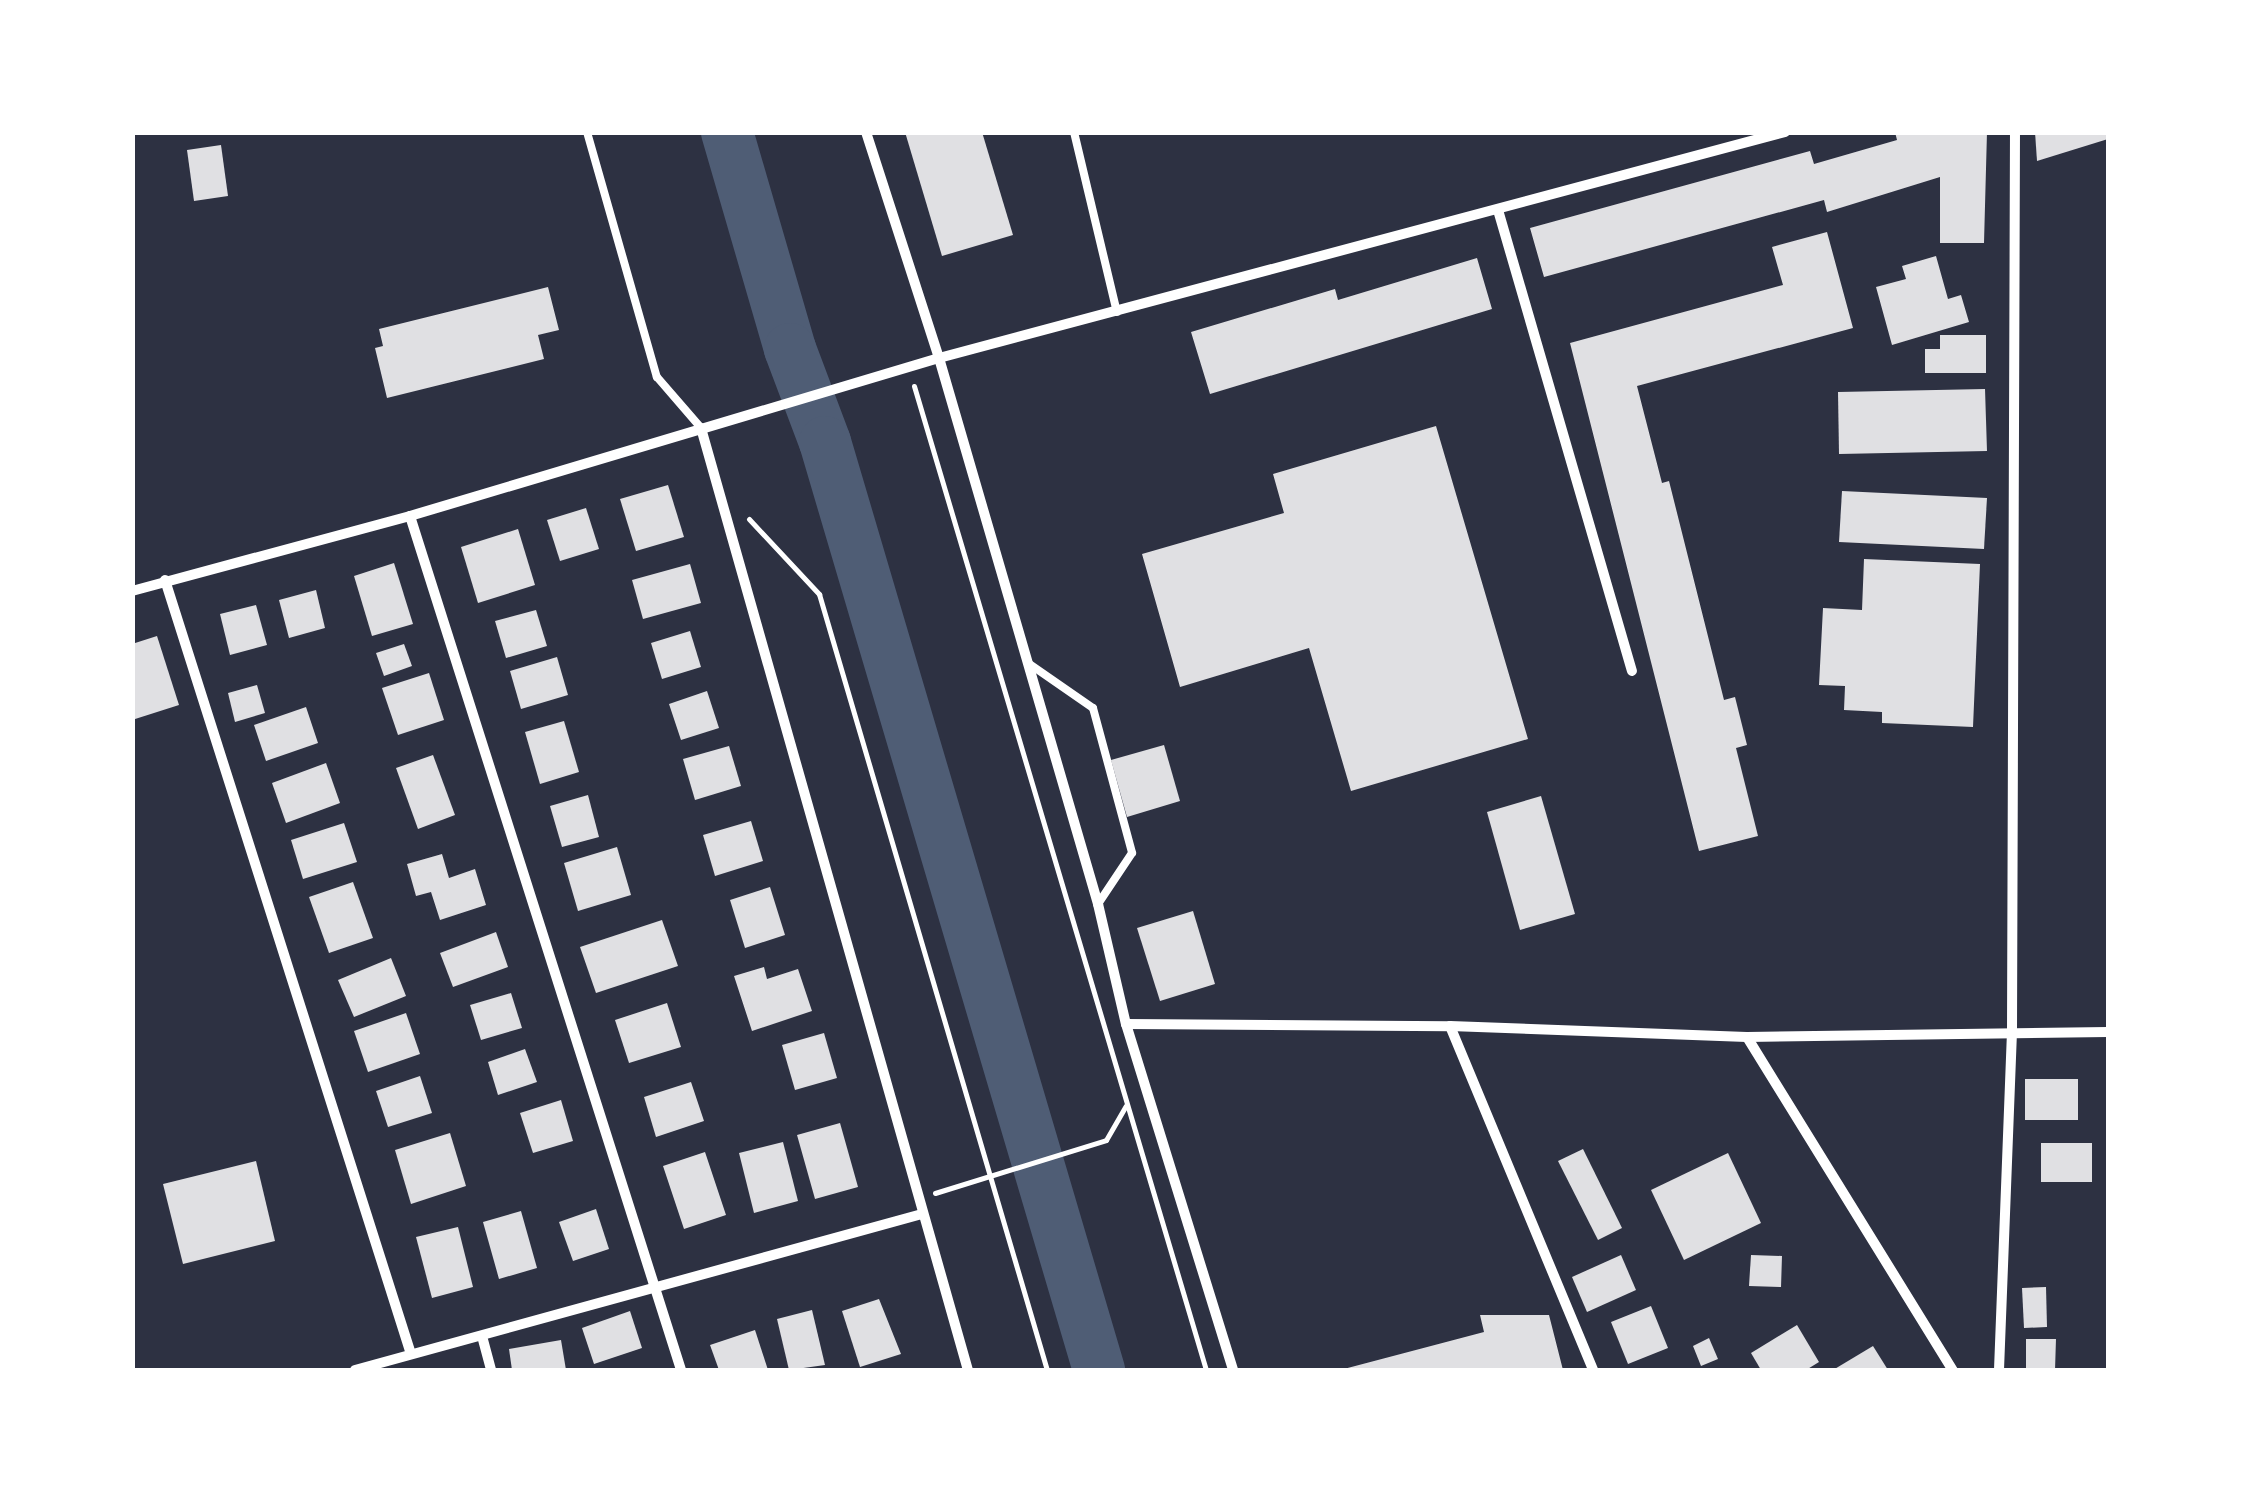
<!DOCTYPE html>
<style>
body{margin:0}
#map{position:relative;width:2241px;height:1503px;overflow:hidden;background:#2d3142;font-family:"PT Sans",sans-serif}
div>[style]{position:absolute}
.river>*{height:52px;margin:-26px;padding:0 26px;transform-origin:26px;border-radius:26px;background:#4f5d75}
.building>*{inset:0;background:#e0e0e3}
.path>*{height:5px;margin:-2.5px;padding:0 2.5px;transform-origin:2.5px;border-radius:2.5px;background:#fff}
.service>*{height:8px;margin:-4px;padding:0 4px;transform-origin:4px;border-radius:4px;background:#fff}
.minor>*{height:10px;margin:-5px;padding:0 5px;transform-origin:5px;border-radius:5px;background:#fff}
span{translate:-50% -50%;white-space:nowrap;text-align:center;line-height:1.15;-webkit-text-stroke:9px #fff;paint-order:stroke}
.frame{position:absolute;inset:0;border:135px solid #fff;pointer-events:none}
</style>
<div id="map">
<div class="river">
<i style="left:727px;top:132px;width:226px;rotate:73.8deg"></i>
<i style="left:790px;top:349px;width:99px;rotate:69.4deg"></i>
<i style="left:825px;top:442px;width:968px;rotate:73.55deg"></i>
</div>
<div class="building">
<i style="clip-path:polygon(905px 132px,982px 132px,1013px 235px,942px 256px)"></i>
<i style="clip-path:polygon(1895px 132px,1987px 132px,1984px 243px,1940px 243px,1940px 177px,1827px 212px,1824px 200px,1544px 277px,1530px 228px,1810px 151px,1814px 164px,1897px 140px)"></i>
<i style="clip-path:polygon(2035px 132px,2108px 132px,2108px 139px,2037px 161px)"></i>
<i style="clip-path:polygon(221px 145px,228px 196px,194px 201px,187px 150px)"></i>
<i style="clip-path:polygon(1827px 232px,1853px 328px,1637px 386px,1662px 483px,1669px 481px,1724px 700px,1735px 697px,1747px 745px,1736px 748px,1758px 836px,1699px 851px,1570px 343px,1783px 285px,1772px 247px)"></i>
<i style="clip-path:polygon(1936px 256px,1948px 299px,1961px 295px,1969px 322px,1892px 345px,1876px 287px,1906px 279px,1902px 266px)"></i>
<i style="clip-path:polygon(1477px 258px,1492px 309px,1210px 394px,1191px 332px,1335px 289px,1338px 300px)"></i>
<i style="clip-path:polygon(548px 287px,559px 330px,538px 335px,544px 359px,387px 398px,375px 348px,383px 346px,379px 329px)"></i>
<i style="clip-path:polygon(1940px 335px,1986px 335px,1986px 373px,1925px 373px,1925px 349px,1940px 349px)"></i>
<i style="clip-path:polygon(1985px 389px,1987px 451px,1839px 454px,1838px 392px)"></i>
<i style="clip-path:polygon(1436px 426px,1528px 739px,1351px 791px,1309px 648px,1180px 687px,1142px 554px,1284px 513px,1273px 474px)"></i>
<i style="clip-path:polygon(668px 485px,684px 537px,636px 551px,620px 499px)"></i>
<i style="clip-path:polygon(1842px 491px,1987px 498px,1984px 549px,1839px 542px)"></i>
<i style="clip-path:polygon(586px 508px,599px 549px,560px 561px,547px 520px)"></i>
<i style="clip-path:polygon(518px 529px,535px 585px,478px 603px,461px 547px)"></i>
<i style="clip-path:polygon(1864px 559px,1980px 564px,1973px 727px,1882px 723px,1882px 712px,1844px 710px,1845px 686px,1819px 685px,1823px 608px,1862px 610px)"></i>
<i style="clip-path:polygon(394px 563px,413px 624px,372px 636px,354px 576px)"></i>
<i style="clip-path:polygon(690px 564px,701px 603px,643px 619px,632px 580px)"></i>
<i style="clip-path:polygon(316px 590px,325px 628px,289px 638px,279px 600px)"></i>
<i style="clip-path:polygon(256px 605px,267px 645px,230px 655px,220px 614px)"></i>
<i style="clip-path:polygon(536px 610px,547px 646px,506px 658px,495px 621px)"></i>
<i style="clip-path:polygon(690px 631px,701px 667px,662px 679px,651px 643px)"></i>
<i style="clip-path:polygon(157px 636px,179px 705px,132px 720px,132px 644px)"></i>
<i style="clip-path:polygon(404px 644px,412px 666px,384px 676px,376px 653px)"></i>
<i style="clip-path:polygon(557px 657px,568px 695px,521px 709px,510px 671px)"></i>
<i style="clip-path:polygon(429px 673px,444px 720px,398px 735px,382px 688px)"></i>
<i style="clip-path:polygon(257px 685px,265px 713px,235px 722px,228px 693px)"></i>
<i style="clip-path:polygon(707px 691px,719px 728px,681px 740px,669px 704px)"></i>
<i style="clip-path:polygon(306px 707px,318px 743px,266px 761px,254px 725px)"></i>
<i style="clip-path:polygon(564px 721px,579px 772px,540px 784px,525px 732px)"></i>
<i style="clip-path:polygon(1164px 745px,1180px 801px,1127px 817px,1111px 760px)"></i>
<i style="clip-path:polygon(729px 746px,741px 786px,695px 800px,683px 759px)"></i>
<i style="clip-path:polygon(433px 755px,455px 815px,418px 829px,396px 768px)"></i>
<i style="clip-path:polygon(326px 763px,340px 803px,286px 823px,272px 783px)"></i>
<i style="clip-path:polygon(588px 795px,599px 837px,562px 847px,550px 806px)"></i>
<i style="clip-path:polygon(1541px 796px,1575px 914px,1520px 930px,1487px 812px)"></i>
<i style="clip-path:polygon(751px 821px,763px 861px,715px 876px,703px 835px)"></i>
<i style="clip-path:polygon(344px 823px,357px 862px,303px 879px,291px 840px)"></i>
<i style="clip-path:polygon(617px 847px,631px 895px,578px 911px,564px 863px)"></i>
<i style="clip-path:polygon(442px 854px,449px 878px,475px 869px,486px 905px,440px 920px,431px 892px,416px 896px,407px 864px)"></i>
<i style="clip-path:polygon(353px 882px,373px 938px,329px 953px,309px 897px)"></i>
<i style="clip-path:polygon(770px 887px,785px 935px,745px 948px,730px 900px)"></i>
<i style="clip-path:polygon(1193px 911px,1215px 984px,1160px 1001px,1137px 928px)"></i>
<i style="clip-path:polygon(662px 920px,678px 966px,596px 993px,580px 947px)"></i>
<i style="clip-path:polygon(496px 932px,508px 967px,453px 987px,440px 953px)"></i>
<i style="clip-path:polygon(391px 958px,406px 996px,354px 1017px,338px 980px)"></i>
<i style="clip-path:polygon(764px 967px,767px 979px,798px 969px,812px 1011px,752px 1031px,734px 976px)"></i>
<i style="clip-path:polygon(511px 993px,522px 1028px,481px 1040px,470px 1005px)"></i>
<i style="clip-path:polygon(667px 1003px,681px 1047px,629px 1063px,615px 1020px)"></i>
<i style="clip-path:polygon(406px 1013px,420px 1054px,368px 1072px,354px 1031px)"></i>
<i style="clip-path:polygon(824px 1033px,837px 1078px,795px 1090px,782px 1045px)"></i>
<i style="clip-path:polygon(525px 1049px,537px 1082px,498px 1095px,488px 1062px)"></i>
<i style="clip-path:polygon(420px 1076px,432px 1113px,388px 1127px,376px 1091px)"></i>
<i style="clip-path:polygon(2025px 1079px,2078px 1079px,2078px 1120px,2025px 1120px)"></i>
<i style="clip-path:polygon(691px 1082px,704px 1121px,656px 1137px,644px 1097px)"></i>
<i style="clip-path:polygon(561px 1100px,573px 1141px,533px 1153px,520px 1113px)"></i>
<i style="clip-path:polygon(840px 1123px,858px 1187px,815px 1199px,797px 1135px)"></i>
<i style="clip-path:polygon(450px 1133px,466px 1186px,411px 1204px,395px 1150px)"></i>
<i style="clip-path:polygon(783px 1142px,798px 1201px,754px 1213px,739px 1153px)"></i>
<i style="clip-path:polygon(2041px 1143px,2092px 1143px,2092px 1182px,2041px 1182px)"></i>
<i style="clip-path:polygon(1583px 1149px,1622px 1228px,1598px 1240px,1558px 1161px)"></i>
<i style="clip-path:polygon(705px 1152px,726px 1215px,684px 1229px,663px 1166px)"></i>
<i style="clip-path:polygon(1728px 1153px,1761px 1223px,1684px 1260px,1651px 1190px)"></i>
<i style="clip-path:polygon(256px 1161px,275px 1241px,183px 1264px,163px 1184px)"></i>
<i style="clip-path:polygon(596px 1209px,609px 1249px,573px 1261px,559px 1222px)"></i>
<i style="clip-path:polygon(521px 1211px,537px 1268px,499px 1279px,483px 1222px)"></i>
<i style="clip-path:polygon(458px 1227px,473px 1287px,432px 1298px,416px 1237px)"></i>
<i style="clip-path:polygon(1621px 1255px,1636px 1290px,1587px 1312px,1572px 1277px)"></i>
<i style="clip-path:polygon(1751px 1255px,1782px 1256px,1781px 1287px,1749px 1286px)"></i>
<i style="clip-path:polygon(2046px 1287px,2047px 1327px,2024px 1328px,2022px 1288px)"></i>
<i style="clip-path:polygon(879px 1299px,901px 1354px,860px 1367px,842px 1311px)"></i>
<i style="clip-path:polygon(1651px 1306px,1668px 1348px,1628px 1364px,1611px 1322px)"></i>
<i style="clip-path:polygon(812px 1310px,825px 1365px,789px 1370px,777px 1319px)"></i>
<i style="clip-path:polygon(630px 1311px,642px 1348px,594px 1364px,582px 1328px)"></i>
<i style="clip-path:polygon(1480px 1315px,1549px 1315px,1563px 1370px,1340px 1370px,1484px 1332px)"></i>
<i style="clip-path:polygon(1797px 1325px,1819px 1362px,1806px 1370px,1761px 1370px,1751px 1353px)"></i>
<i style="clip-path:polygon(755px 1330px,768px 1370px,719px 1370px,710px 1345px)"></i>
<i style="clip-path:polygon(1709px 1338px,1718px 1359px,1701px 1366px,1693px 1346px)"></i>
<i style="clip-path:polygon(2026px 1339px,2056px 1339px,2055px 1370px,2026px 1370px)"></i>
<i style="clip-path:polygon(561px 1340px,566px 1370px,512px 1370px,509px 1349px)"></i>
<i style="clip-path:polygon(1873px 1346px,1888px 1370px,1833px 1370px)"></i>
</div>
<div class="path">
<i style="left:914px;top:386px;width:1026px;rotate:73.47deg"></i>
<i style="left:749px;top:519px;width:103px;rotate:47deg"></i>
<i style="left:819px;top:594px;width:809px;rotate:73.63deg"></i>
<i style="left:935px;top:1193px;width:179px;rotate:-17.2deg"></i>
<i style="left:1106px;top:1140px;width:39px;rotate:-60deg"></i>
</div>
<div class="service">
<i style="left:587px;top:132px;width:255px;rotate:74.1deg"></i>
<i style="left:657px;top:377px;width:67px;rotate:49.2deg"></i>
<i style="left:1074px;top:132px;width:185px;rotate:76.6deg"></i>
<i style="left:1028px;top:663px;width:79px;rotate:34.7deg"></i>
<i style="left:1093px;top:708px;width:150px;rotate:74.9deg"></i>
<i style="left:1132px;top:853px;width:61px;rotate:123.7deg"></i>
</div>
<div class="minor">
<i style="left:866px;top:132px;width:237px;rotate:72.1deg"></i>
<i style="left:939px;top:358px;width:569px;rotate:73.76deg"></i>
<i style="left:1098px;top:904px;width:123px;rotate:76.9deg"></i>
<i style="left:1126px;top:1024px;width:362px;rotate:72.8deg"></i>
<i style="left:1498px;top:210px;width:480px;rotate:73.8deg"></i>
<i style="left:701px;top:428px;width:979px;rotate:74.18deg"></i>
<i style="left:410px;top:516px;width:896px;rotate:72.39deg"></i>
<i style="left:165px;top:580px;width:812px;rotate:72.37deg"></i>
<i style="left:132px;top:591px;width:288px;rotate:-15.1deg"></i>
<i style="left:410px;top:516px;width:552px;rotate:-16.63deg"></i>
<i style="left:939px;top:358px;width:876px;rotate:-14.96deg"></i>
<i style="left:1126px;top:1024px;width:324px;rotate:0.4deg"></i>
<i style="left:1450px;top:1026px;width:297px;rotate:2.1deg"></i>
<i style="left:1747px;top:1037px;width:361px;rotate:-0.8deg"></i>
<i style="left:1450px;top:1026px;width:373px;rotate:67.4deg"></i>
<i style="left:1747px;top:1037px;width:392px;rotate:58.3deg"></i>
<i style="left:482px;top:1336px;width:35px;rotate:75deg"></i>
<i style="left:355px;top:1370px;width:588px;rotate:-15.38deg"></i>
<i style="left:1999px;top:1370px;width:338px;rotate:-87.8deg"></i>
<i style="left:2012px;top:1032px;width:900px;rotate:-89.81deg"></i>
</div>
<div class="frame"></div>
</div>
